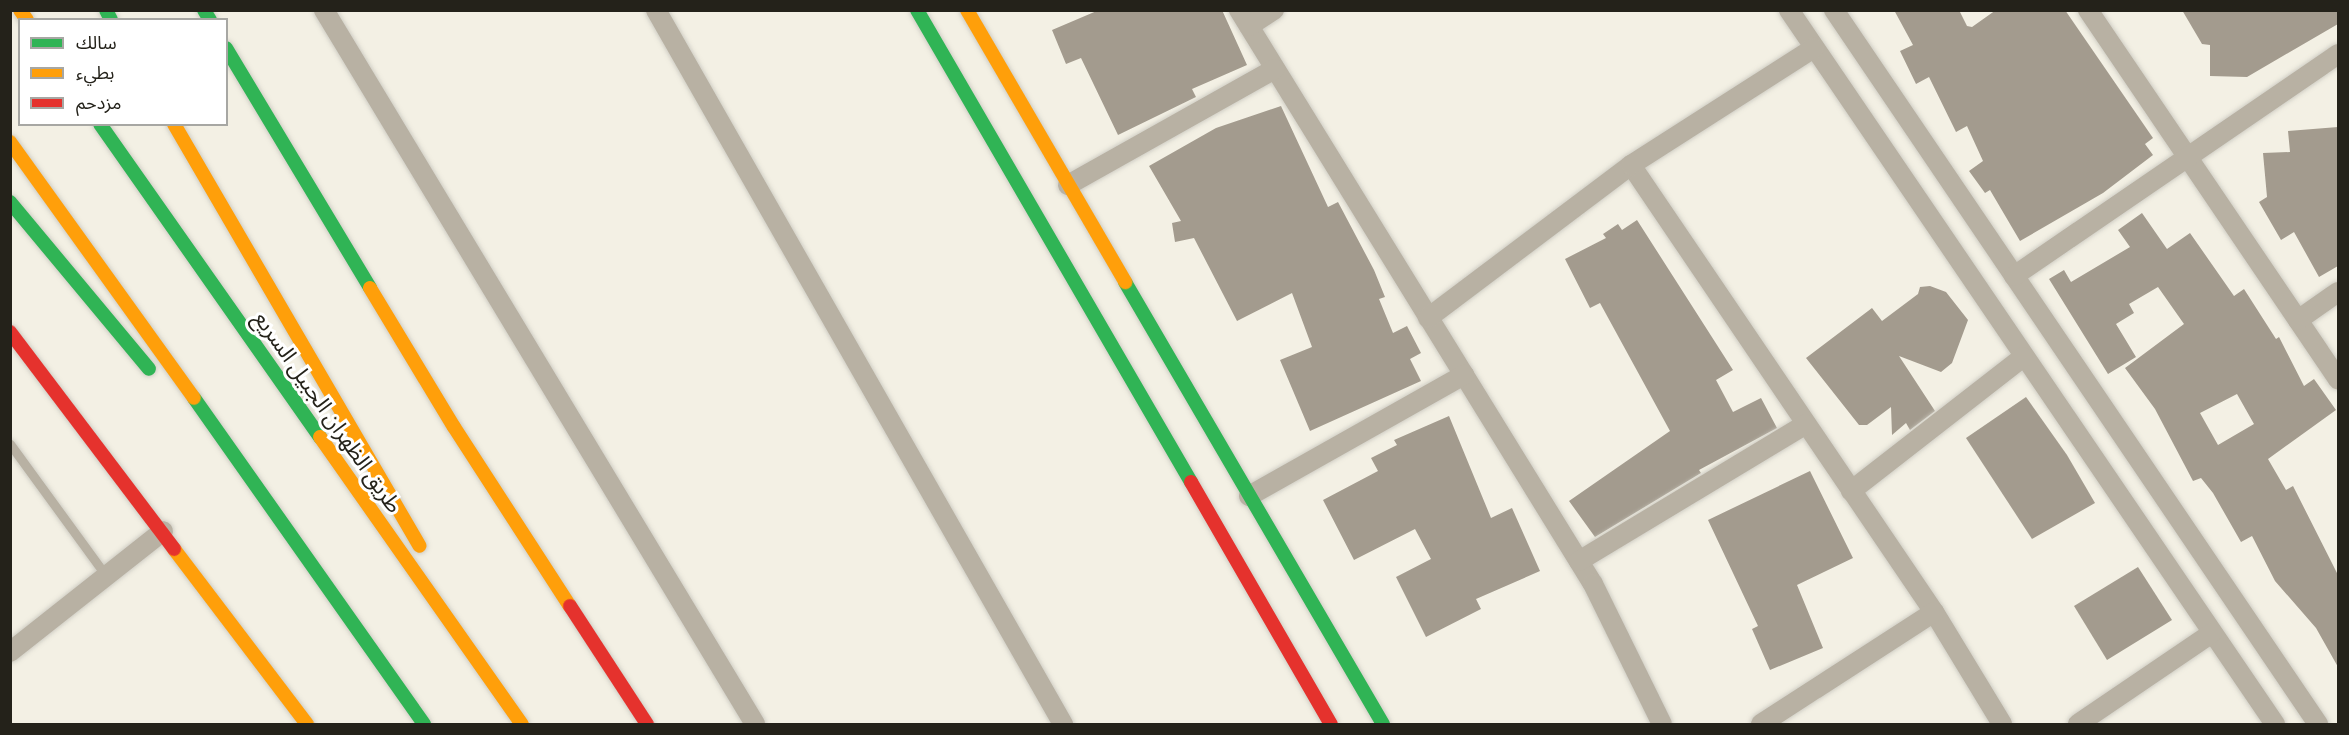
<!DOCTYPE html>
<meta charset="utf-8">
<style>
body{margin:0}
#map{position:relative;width:2349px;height:735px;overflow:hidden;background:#f3f0e4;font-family:"PT Sans Narrow","Noto Sans Arabic",sans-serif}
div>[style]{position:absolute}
.building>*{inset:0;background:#a39b8e}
.roads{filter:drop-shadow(0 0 2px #d0cec5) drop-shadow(0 0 2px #d0cec5)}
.lane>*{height:9px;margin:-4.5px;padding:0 4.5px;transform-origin:4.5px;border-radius:4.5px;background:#b8b1a3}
.street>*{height:20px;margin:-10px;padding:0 10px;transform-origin:10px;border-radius:10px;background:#b8b1a3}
.fast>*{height:14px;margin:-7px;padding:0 7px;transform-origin:7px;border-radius:7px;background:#30b455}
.slow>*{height:14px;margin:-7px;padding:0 7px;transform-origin:7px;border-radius:7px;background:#ff9f0a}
.jam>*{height:14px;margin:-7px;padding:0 7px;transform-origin:7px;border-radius:7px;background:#e5322d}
span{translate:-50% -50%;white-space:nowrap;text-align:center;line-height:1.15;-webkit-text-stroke:6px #fff;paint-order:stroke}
.street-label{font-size:22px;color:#24221a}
.frame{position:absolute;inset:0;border:12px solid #24221a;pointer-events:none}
.legend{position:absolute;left:18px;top:18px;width:210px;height:108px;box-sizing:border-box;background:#fff;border:2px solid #a7a7a3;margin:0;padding:8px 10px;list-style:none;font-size:18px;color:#24221a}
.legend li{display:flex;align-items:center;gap:12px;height:30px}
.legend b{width:30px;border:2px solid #a7a7a3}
</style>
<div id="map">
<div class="building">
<i style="clip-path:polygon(1099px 10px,1222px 10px,1247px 65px,1192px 89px,1196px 97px,1118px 135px,1081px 58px,1066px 64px,1052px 30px)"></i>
<i style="clip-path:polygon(1894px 10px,1959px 10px,1967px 26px,1972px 27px,1996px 10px,2065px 10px,2153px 138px,2145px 144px,2153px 155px,2103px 193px,2020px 241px,1990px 190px,1985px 193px,1969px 171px,1983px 161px,1967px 126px,1956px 132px,1929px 77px,1916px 84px,1900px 51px,1913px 45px)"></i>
<i style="clip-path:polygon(2182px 10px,2338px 10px,2338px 24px,2247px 77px,2210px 76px,2210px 45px,2202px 44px)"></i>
<i style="clip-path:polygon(1281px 106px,1328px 207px,1338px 202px,1374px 270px,1385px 297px,1379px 299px,1393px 333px,1407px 326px,1421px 353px,1410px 359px,1421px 381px,1310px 431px,1280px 360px,1312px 347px,1292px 293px,1237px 321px,1194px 238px,1175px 242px,1172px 223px,1181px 221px,1149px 166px,1216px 128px)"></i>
<i style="clip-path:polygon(2338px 127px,2338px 266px,2319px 277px,2294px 232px,2281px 240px,2259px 202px,2267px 197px,2263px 153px,2290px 152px,2288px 131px)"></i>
<i style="clip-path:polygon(evenodd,2142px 213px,2167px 249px,2190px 233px,2234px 296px,2244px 289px,2276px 339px,2279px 337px,2304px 386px,2314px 379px,2336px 410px,2268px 459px,2286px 490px,2293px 486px,2338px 575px,2338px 667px,2316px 628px,2275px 581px,2252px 536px,2241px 542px,2213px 493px,2201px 478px,2193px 481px,2155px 409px,2125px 368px,2184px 324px,2158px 287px,2129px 304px,2134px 313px,2116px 324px,2136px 357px,2108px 374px,2049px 279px,2064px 270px,2071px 282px,2130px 247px,2118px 230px,2142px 213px,2237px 394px,2254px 424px,2218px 445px,2200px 413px,2237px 394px)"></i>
<i style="clip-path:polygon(1637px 220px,1733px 370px,1716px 380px,1733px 412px,1761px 398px,1777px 428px,1699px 470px,1701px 473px,1595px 537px,1569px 501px,1670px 431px,1600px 303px,1590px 308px,1565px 259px,1606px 238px,1603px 234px,1618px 224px,1622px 230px)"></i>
<i style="clip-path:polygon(1930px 286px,1946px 292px,1968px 320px,1952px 363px,1941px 372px,1899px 356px,1935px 411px,1910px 430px,1906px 423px,1892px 435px,1891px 407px,1867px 425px,1859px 425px,1806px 358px,1872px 308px,1882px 321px,1918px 294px,1920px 287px)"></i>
<i style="clip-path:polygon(2026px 397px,2067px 455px,2095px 503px,2032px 539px,1966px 438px)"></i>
<i style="clip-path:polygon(1449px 416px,1491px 518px,1512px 508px,1540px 571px,1476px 599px,1481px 609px,1426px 637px,1396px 577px,1431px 559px,1415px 529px,1354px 560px,1323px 500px,1378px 471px,1371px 458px,1397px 445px,1394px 440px)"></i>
<i style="clip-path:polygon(1810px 471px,1853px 558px,1797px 585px,1823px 648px,1770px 670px,1752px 629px,1758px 626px,1708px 520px)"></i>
<i style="clip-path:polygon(2138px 567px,2172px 620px,2107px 660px,2074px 606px)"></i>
</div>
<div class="roads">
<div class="lane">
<i style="left:10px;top:444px;width:165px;rotate:53.9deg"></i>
</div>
<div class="street">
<i style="left:324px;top:10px;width:834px;rotate:58.88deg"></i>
<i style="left:656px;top:10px;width:822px;rotate:60.32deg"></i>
<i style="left:1239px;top:10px;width:674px;rotate:58.34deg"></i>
<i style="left:1593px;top:584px;width:156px;rotate:63.8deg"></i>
<i style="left:1789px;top:10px;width:864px;rotate:55.76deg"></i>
<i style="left:1834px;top:10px;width:863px;rotate:55.87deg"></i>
<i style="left:2088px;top:10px;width:446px;rotate:55.9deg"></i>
<i style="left:1249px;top:26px;width:30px;rotate:-33deg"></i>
<i style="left:1631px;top:165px;width:540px;rotate:55.87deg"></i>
<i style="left:1934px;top:612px;width:131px;rotate:58.7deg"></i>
<i style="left:1068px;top:185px;width:237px;rotate:-29.3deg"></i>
<i style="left:2014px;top:276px;width:393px;rotate:-34.4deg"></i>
<i style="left:1428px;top:318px;width:254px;rotate:-37deg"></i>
<i style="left:1631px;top:165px;width:217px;rotate:-32.6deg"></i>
<i style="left:2298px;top:320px;width:49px;rotate:-35deg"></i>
<i style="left:1851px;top:491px;width:218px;rotate:-37.9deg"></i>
<i style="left:1249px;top:496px;width:247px;rotate:-29.4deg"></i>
<i style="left:1579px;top:561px;width:265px;rotate:-31.1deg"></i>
<i style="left:10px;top:652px;width:195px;rotate:-38.3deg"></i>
<i style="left:1761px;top:724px;width:206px;rotate:-32.9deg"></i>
<i style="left:2078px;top:724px;width:162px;rotate:-34.2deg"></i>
</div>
<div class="fast">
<i style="left:106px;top:10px;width:11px;rotate:63deg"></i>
<i style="left:204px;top:10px;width:12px;rotate:59deg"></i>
<i style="left:917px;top:10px;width:546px;rotate:59.86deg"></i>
<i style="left:226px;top:48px;width:280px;rotate:59deg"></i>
<i style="left:100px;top:124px;width:383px;rotate:54.9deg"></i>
<i style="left:10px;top:202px;width:217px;rotate:50.2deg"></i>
<i style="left:1125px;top:282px;width:512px;rotate:59.73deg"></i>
<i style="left:194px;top:398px;width:399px;rotate:54.8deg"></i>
</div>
<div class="slow">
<i style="left:20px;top:10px;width:12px;rotate:55deg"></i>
<i style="left:967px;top:10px;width:315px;rotate:59.8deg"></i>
<i style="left:174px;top:124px;width:488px;rotate:59.8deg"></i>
<i style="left:10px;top:142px;width:315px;rotate:54.3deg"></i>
<i style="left:370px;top:288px;width:162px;rotate:58.9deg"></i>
<i style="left:454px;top:427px;width:213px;rotate:57.1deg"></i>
<i style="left:320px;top:437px;width:351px;rotate:54.9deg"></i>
<i style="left:174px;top:549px;width:220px;rotate:52.8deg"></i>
</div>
<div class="jam">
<i style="left:10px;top:332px;width:272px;rotate:52.9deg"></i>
<i style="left:1191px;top:482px;width:280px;rotate:60deg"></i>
<i style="left:570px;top:606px;width:141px;rotate:56.9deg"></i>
</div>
</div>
<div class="street-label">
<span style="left:328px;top:412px;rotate:55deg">طريق الظهران الجبيل السريع</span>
</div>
<div class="frame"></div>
<ul class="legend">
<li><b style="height:8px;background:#30b455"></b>سالك</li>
<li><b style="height:8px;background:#ff9f0a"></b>بطيء</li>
<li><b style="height:8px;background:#e5322d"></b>مزدحم</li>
</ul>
</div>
